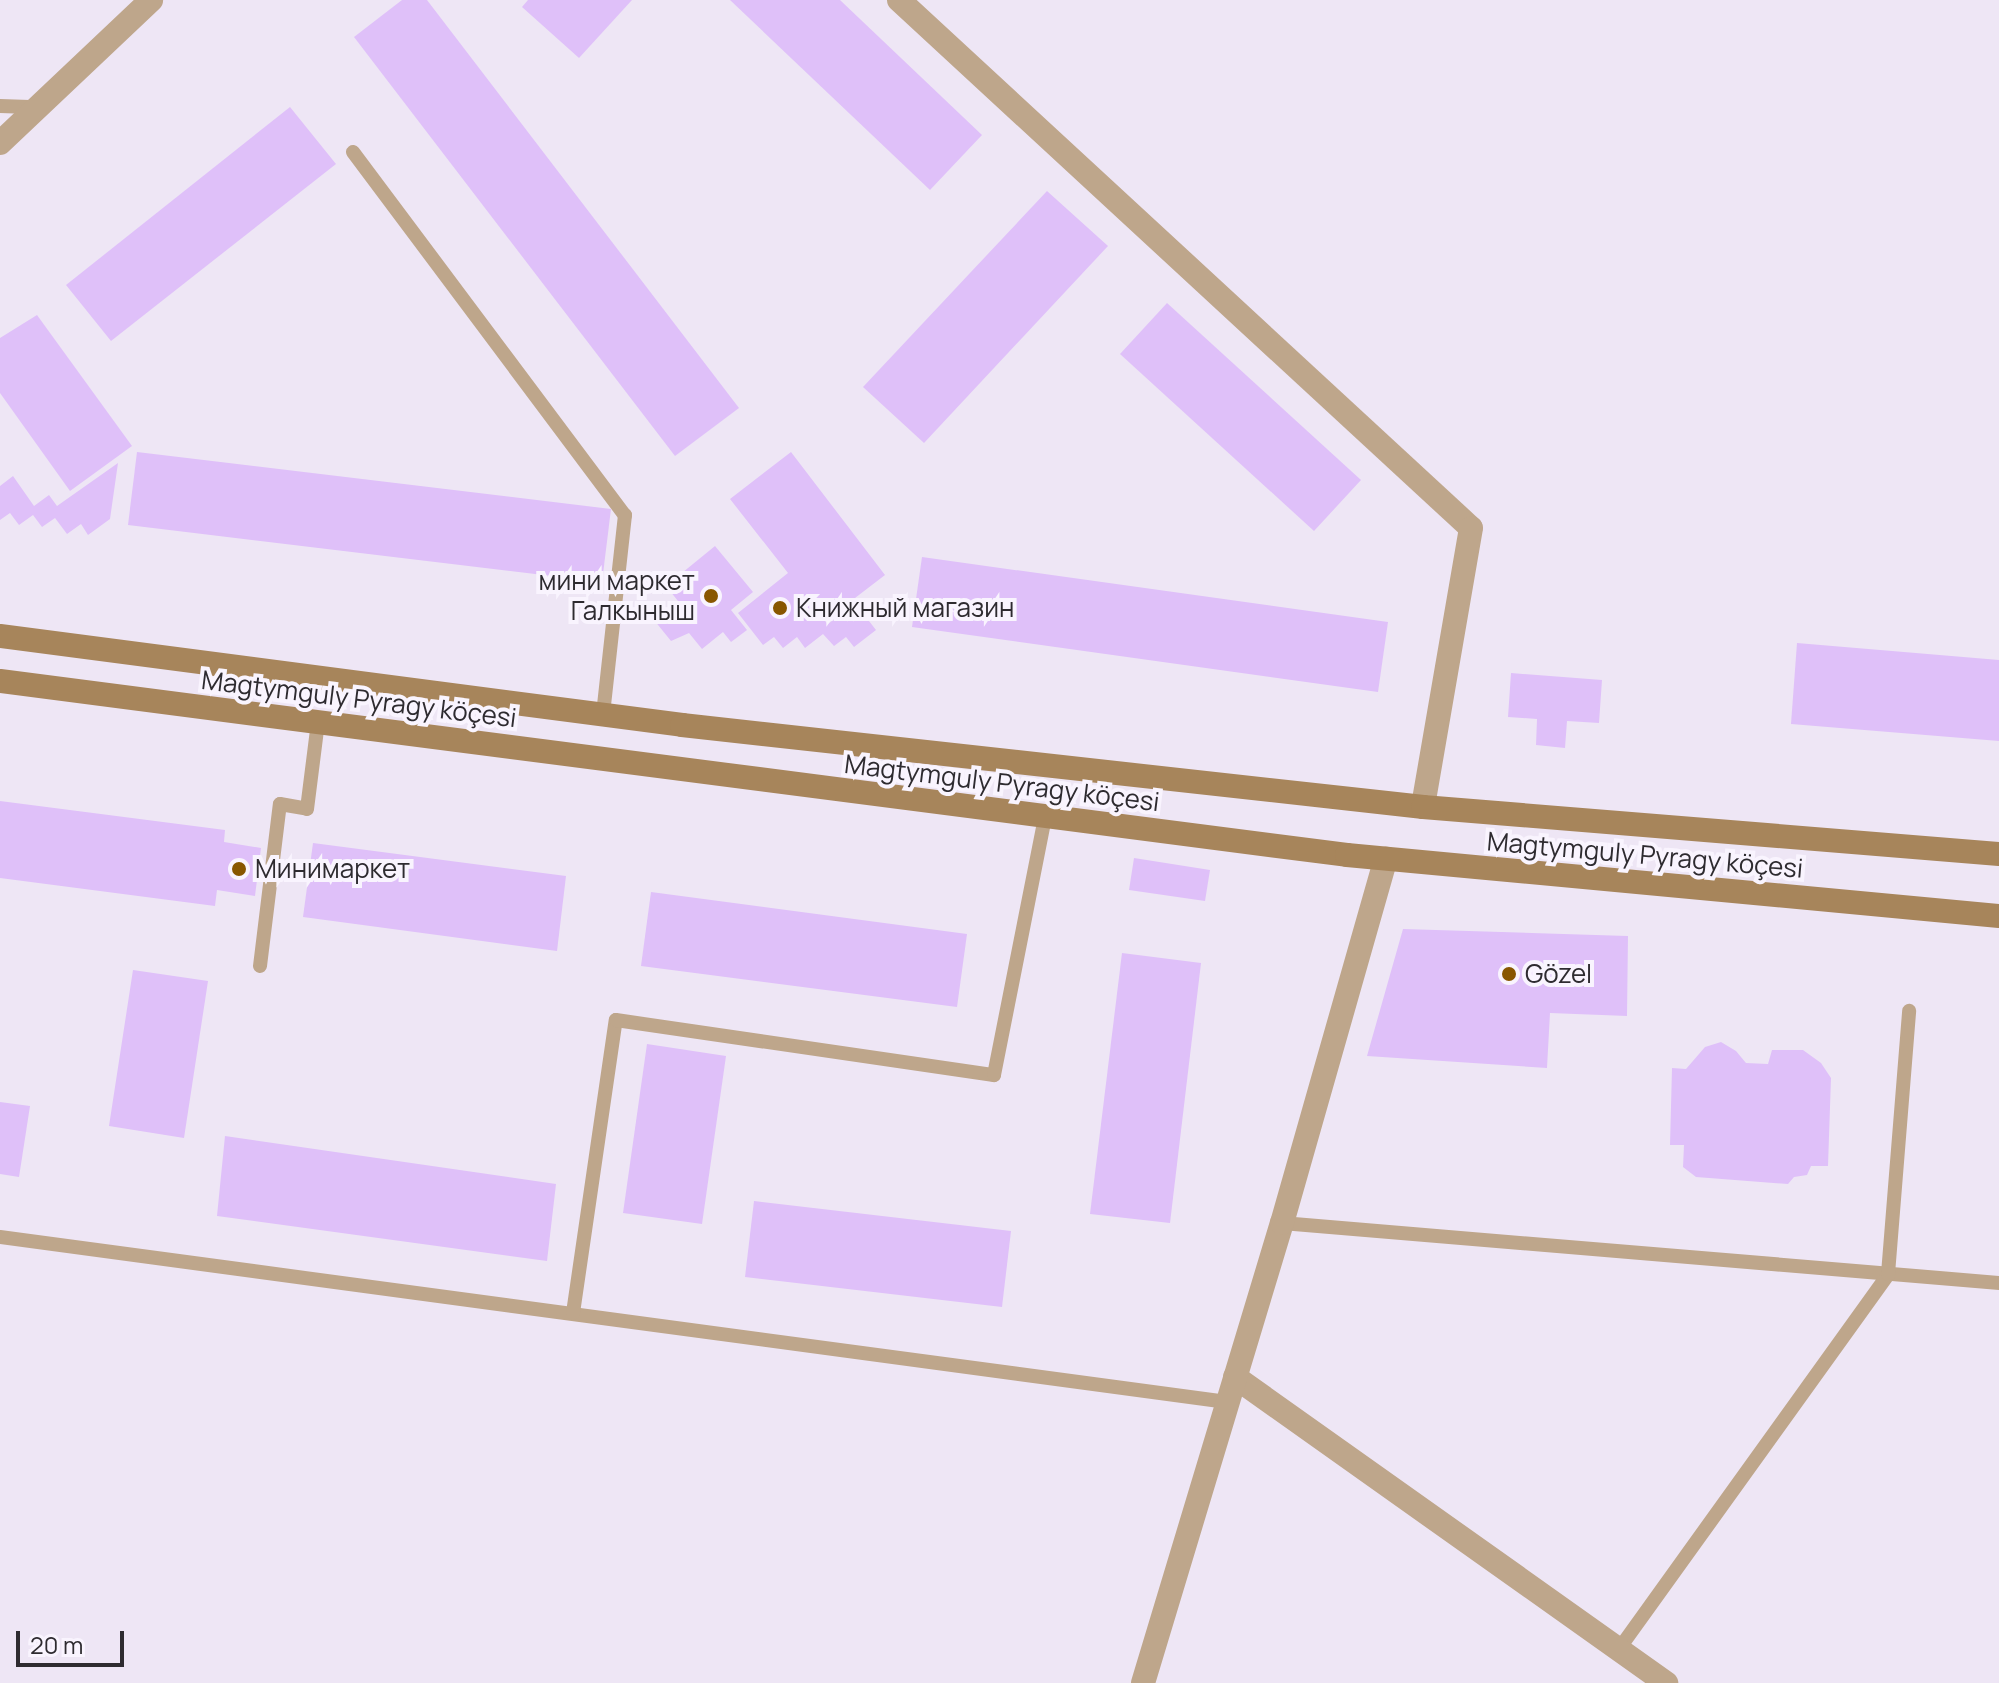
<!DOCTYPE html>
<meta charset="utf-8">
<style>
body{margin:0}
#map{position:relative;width:1999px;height:1683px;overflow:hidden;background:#eee6f5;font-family:Manrope,sans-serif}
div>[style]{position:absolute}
.building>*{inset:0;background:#dfc0f9}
.lane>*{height:14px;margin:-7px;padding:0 7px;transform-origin:7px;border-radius:7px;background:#bea68b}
.street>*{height:24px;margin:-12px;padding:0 12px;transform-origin:12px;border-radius:12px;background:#bea68b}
.secondary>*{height:24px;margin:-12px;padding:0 12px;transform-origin:12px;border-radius:12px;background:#a7855b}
.dots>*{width:22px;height:22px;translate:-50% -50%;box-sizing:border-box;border:4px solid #f9f4fe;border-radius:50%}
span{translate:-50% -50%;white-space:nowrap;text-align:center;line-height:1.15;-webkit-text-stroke:8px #f9f4fe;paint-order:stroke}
.poi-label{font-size:26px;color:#2e2b30}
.right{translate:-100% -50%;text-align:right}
.left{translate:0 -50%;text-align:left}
.street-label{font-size:26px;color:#2e2b30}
.scale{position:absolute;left:16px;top:1631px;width:108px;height:36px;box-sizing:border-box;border:4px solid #2e2b30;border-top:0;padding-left:10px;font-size:24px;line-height:28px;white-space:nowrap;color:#2e2b30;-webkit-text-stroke:6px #f9f4fe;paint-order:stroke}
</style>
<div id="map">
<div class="building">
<i style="clip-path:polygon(402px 0,427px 0,739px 408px,675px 456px,354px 37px)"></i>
<i style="clip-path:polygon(528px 0,632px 0,579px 58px,522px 7px)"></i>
<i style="clip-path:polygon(730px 0,840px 0,982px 135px,930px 190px)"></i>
<i style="clip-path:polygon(290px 107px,336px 164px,111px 341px,66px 285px)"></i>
<i style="clip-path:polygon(1047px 191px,1108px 246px,924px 443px,863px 387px)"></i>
<i style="clip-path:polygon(1167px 303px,1361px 480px,1314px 531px,1120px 354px)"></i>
<i style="clip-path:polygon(37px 315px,132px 446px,70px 491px,0 393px,0 338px)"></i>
<i style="clip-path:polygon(137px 452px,611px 509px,602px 582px,128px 525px)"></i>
<i style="clip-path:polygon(791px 452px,885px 575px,825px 621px,828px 624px,855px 603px,876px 630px,854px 647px,846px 637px,834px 646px,823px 634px,805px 648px,797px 637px,783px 648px,774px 637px,763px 645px,738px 613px,788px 573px,730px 499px)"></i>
<i style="clip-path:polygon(118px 463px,110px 519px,88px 535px,81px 524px,67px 534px,55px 518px,42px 527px,33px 515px,19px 525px,10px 513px,0 520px,0 486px,13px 476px,34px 506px,49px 495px,57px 506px)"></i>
<i style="clip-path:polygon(715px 546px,753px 592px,731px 610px,747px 630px,731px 642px,723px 632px,702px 649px,689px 633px,671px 641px,654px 620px,678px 601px,666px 586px)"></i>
<i style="clip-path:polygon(922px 557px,1388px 622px,1378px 692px,912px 627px)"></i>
<i style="clip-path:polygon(1797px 643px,1999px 660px,1999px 741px,1791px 724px)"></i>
<i style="clip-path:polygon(1511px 673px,1602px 680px,1599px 723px,1567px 721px,1565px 748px,1536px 745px,1537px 719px,1508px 717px)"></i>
<i style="clip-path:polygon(0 801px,225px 830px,224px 842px,261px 848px,255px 896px,217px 890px,215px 906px,0 878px)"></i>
<i style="clip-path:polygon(313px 843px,566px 876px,557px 951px,303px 917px)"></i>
<i style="clip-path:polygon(1134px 858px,1210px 870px,1205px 901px,1129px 890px)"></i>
<i style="clip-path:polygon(651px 892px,967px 934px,957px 1007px,641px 966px)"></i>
<i style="clip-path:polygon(1403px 929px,1628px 936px,1627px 1016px,1550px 1013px,1547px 1068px,1367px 1056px)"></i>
<i style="clip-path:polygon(1122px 953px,1201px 963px,1170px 1223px,1090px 1214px)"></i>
<i style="clip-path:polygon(133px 970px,208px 981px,184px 1138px,109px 1126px)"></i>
<i style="clip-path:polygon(1721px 1042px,1736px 1051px,1746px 1063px,1768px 1064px,1772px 1050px,1803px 1050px,1821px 1063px,1831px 1078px,1828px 1166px,1811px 1166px,1807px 1175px,1794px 1177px,1788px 1184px,1696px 1177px,1683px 1167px,1684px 1145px,1670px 1145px,1672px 1068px,1686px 1069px,1705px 1047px)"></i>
<i style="clip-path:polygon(647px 1044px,726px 1056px,702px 1224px,623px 1213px)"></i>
<i style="clip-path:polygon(0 1102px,30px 1106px,19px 1177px,0 1174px)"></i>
<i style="clip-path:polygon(225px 1136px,556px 1184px,547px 1261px,217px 1216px)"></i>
<i style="clip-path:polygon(754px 1201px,1011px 1231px,1002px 1307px,745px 1277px)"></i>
</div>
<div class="lane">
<i style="left:0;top:106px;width:37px;rotate:2deg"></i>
<i style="left:353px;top:152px;width:454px;rotate:53.2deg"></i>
<i style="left:625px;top:515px;width:201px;rotate:96.3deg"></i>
<i style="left:260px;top:966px;width:163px;rotate:-83deg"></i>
<i style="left:280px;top:804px;width:27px;rotate:10deg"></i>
<i style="left:307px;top:809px;width:88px;rotate:-82.8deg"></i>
<i style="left:1282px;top:1223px;width:720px;rotate:4.78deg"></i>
<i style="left:0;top:1237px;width:1238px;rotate:7.66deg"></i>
<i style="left:573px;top:1313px;width:296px;rotate:-81.7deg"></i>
<i style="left:616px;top:1020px;width:382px;rotate:8.3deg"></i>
<i style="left:994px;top:1075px;width:263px;rotate:-78.8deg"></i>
<i style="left:1619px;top:1649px;width:462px;rotate:-54.3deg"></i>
<i style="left:1888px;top:1274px;width:264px;rotate:-85.4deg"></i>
</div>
<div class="street">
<i style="left:899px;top:0;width:778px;rotate:42.71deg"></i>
<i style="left:1471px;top:528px;width:283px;rotate:99.8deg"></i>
<i style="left:0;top:143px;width:208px;rotate:-43.4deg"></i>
<i style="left:1235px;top:1377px;width:529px;rotate:35.37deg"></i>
<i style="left:1143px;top:1683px;width:481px;rotate:-73.2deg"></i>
<i style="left:1282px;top:1223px;width:379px;rotate:-74.1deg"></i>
</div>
<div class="secondary">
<i style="left:0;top:636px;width:688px;rotate:7.43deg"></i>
<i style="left:682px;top:725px;width:746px;rotate:6.31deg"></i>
<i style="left:1423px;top:807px;width:578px;rotate:4.66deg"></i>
<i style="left:0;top:681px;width:1358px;rotate:7.36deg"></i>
<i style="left:1347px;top:855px;width:655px;rotate:5.34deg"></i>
</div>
<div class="dots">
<i style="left:711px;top:596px;background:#885600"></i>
<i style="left:780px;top:608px;background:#885600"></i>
<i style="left:239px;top:869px;background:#885600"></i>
<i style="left:1509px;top:974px;background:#885600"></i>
</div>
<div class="poi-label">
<span class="right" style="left:695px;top:596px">мини маркет<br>Галкыныш</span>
<span class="left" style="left:796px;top:608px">Книжный магазин</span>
<span class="left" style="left:255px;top:869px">Минимаркет</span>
<span class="left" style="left:1525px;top:974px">Gözel</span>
</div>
<div class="street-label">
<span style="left:359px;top:699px;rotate:7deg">Magtymguly Pyragy köçesi</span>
<span style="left:1002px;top:783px;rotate:7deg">Magtymguly Pyragy köçesi</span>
<span style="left:1645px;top:855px;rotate:5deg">Magtymguly Pyragy köçesi</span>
</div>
<div class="scale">20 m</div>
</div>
